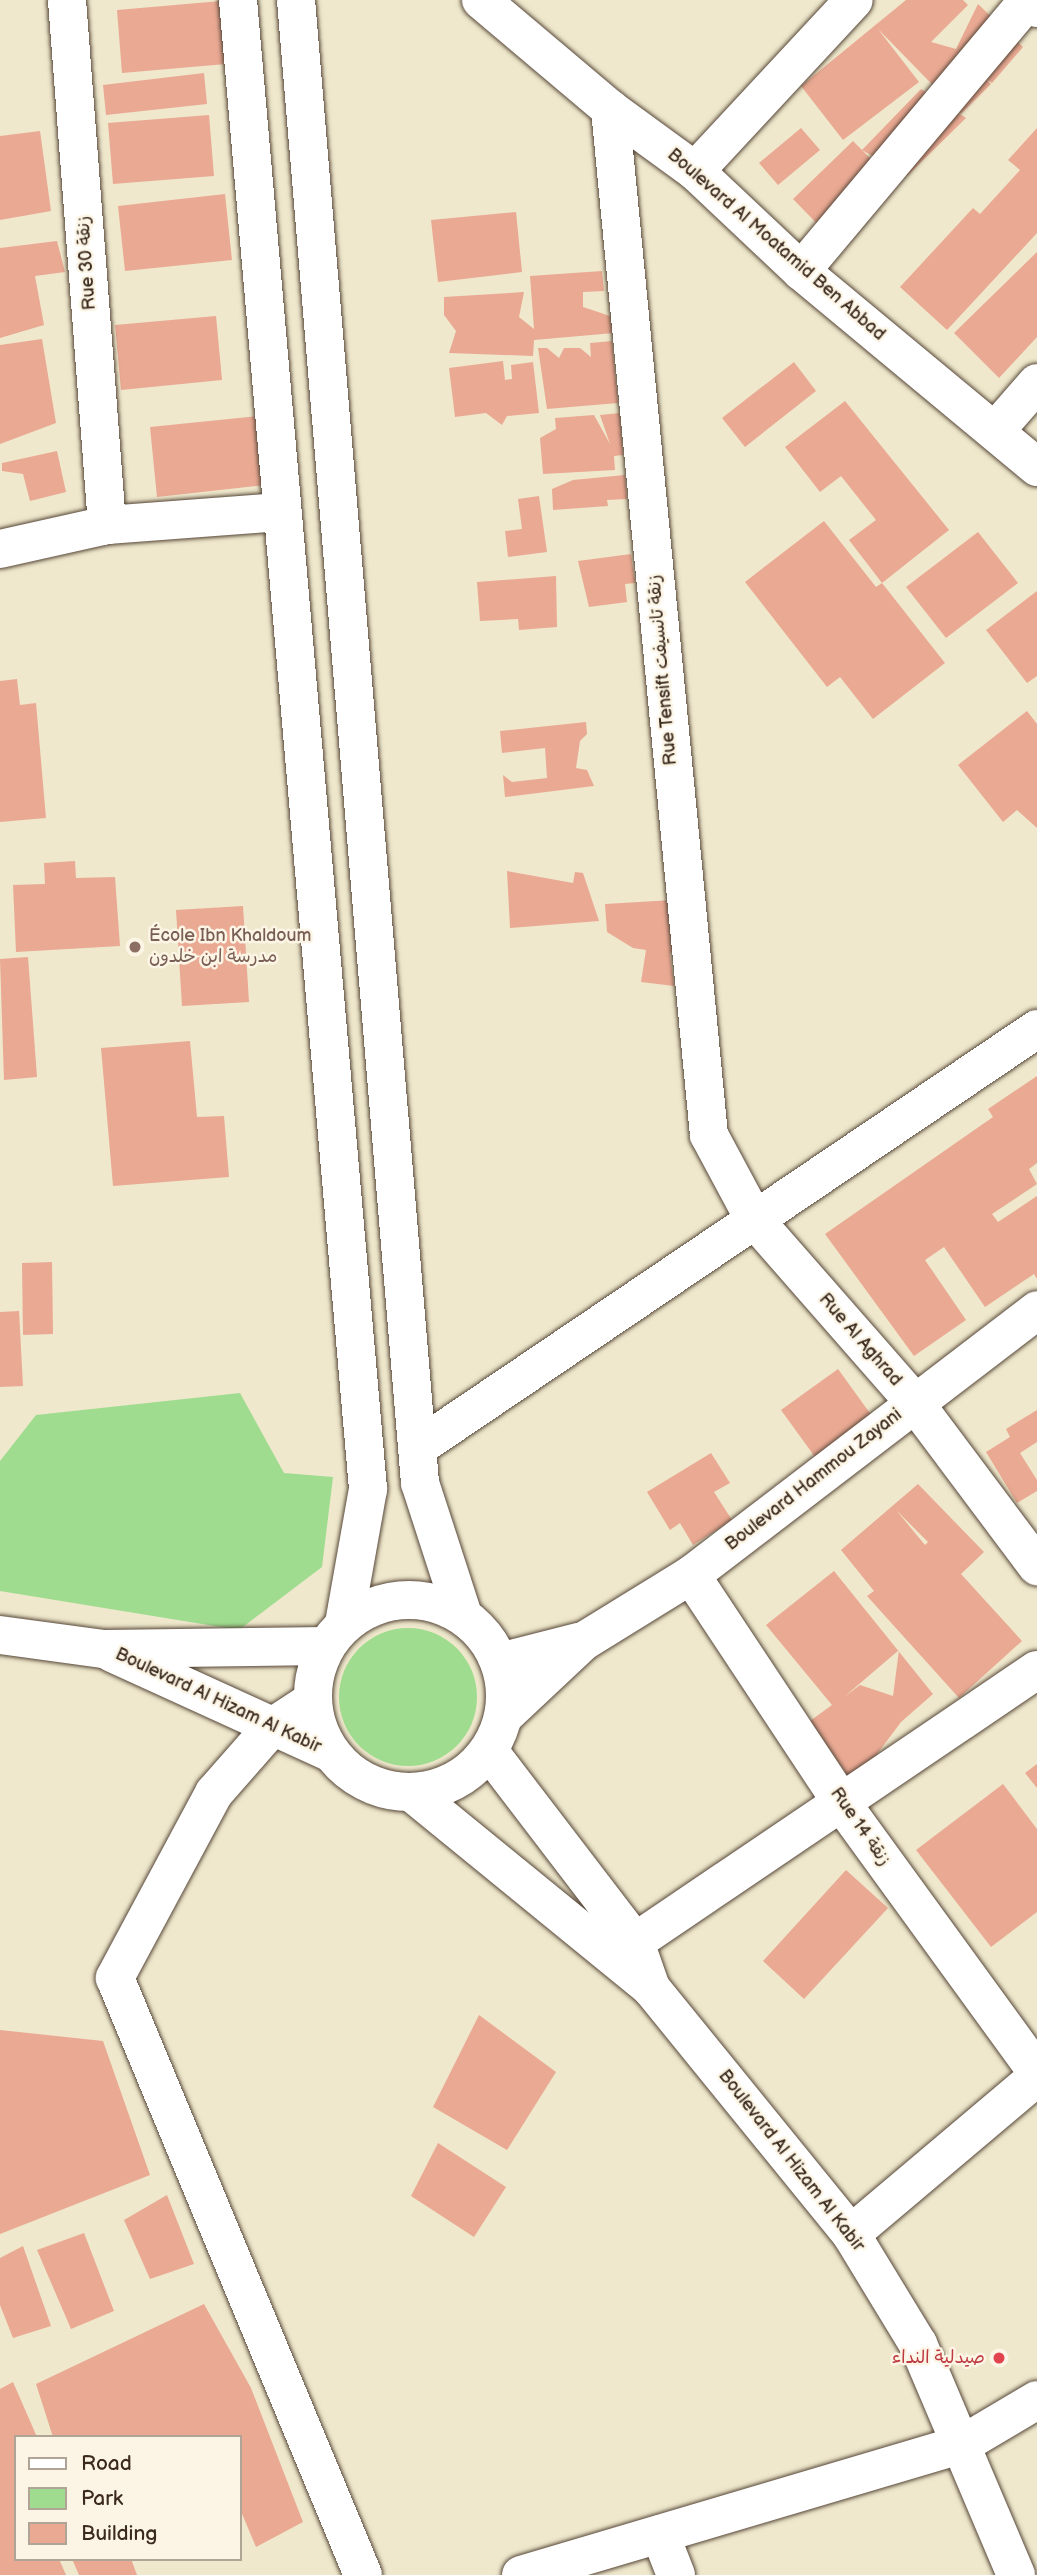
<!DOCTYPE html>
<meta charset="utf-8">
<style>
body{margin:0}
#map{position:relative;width:1037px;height:2575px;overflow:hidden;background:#efe8cc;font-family:"Balsamiq Sans","Playpen Sans Arabic",sans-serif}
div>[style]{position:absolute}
.green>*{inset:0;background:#9fdc90}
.round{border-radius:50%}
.building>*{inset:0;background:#eaa993}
.roads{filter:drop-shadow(0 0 2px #564638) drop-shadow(0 0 2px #564638)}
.minor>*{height:38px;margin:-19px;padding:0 19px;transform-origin:19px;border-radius:19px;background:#fff}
.tertiary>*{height:38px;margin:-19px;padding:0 19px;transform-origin:19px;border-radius:19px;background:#fff}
.secondary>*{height:38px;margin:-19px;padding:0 19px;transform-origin:19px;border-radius:19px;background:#fff}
.secondary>.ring{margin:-19px;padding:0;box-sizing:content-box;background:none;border:38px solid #fff;border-radius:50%}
.dots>*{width:19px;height:19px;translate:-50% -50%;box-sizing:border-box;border:4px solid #fcf5e5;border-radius:50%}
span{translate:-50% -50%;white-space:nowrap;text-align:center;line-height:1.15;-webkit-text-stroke:5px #fcf5e5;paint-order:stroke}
.street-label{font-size:18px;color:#3b2a1e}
.education-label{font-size:18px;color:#785e54}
.left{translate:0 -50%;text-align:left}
.health-label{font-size:18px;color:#be3a42}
.right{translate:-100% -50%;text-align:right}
.legend{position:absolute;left:14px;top:2435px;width:228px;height:126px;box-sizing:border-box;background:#fcf5e5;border:2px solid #afa495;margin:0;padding:9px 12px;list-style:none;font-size:21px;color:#3b2a1e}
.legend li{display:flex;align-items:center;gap:14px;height:35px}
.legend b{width:35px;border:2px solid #afa495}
</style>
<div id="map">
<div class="green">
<i style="clip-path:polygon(240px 1393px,284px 1473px,333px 1477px,322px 1567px,239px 1630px,0 1591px,0 1461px,36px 1415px)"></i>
<i class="round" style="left:339px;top:1628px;width:138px;height:138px"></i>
</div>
<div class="building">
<i style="clip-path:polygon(906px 0,963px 0,968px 5px,931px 42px,956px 49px,978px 4px,1023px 47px,992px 83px,986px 79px,991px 84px,961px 114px,878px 29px,919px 82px,843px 140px,801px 86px)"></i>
<i style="clip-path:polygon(221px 1px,226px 64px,122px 73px,117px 10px)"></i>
<i style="clip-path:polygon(204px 73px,207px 104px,106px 115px,103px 85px)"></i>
<i style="clip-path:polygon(921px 89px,966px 118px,907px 176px,862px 150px,890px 178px,829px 236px,793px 199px,853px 141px,862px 150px)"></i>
<i style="clip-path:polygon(209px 115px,214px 176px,113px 184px,108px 123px)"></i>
<i style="clip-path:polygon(801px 128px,820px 150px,778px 185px,759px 163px)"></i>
<i style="clip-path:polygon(1037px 128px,1037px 233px,947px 330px,900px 287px,973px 208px,980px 214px,1020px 170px,1008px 160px)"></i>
<i style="clip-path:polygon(40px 131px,51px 211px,0 220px,0 136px)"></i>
<i style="clip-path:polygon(225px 194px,232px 260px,125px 271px,118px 206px)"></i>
<i style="clip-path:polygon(516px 212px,522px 272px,438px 282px,431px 220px)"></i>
<i style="clip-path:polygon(57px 241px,65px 272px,35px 276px,44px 325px,0 338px,0 248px)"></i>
<i style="clip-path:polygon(1037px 252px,1037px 337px,999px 378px,954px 333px)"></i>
<i style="clip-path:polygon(602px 271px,604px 291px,583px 292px,583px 307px,613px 317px,614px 333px,534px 340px,533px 356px,449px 353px,456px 331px,444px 315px,444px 297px,524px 292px,519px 317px,534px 329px,530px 276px)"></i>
<i style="clip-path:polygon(216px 316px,222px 380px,121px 390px,115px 325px)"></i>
<i style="clip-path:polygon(42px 339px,56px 423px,0 444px,0 345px)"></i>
<i style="clip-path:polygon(612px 341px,618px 403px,547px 409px,538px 348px,547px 348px,559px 358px,564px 348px,580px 348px,591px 357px,590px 343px)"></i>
<i style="clip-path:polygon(503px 361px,505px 380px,512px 379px,511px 365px,533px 362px,539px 413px,507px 416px,502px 425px,486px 413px,455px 417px,449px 368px)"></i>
<i style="clip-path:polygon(794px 362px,816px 391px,745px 447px,722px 418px)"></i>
<i style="clip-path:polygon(845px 401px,949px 530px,882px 583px,849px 540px,876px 520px,841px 476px,820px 492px,785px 447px)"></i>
<i style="clip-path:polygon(620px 413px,623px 455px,614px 456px,615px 470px,543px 474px,540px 438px,556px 429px,555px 418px,594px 415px,610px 444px,600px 415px)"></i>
<i style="clip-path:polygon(258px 416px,265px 485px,157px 497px,150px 427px)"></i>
<i style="clip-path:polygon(57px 451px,66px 492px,30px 501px,23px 474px,2px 471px,2px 463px)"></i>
<i style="clip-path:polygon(625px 475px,627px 499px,607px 500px,608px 506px,553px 510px,552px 489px,573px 480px)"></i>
<i style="clip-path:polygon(539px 496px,547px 552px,508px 557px,505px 531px,522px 529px,518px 499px)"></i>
<i style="clip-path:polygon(824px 521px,876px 587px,882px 583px,945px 663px,873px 719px,840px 677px,827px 687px,745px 582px)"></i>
<i style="clip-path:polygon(978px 532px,1018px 583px,946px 638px,906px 587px)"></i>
<i style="clip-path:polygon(631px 554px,635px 583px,625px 584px,627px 602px,589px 607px,578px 561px)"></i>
<i style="clip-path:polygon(556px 576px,557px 627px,519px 630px,518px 619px,480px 621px,477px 582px)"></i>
<i style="clip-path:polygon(1037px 591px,1037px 676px,1027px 683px,986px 630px)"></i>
<i style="clip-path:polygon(17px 679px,20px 705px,36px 703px,46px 818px,0 822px,0 681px)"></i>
<i style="clip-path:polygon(1027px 711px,1037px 724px,1037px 828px,1017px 810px,1003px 822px,958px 765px)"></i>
<i style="clip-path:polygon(586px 722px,587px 734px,580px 741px,576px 768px,587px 770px,594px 786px,505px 797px,503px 775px,512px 782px,547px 778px,545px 748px,502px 753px,500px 731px)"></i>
<i style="clip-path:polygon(75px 861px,76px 878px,115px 877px,120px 946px,16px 952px,13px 885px,45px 884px,44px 863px)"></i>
<i style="clip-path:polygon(507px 871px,573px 883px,575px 872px,583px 873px,599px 921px,510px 928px)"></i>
<i style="clip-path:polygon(673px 900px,677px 950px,670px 953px,674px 986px,641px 982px,646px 950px,633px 948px,607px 932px,605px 904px)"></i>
<i style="clip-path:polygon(243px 906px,249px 1002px,182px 1006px,176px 910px)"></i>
<i style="clip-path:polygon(28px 957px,37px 1077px,4px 1080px,0 959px)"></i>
<i style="clip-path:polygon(190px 1041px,197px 1117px,224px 1116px,229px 1177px,113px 1186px,101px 1048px)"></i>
<i style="clip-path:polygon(1037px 1076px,1037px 1163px,1029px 1169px,1037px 1184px,992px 1214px,998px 1222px,1037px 1196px,1037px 1279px,1034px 1274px,985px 1307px,944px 1247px,925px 1260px,966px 1320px,914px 1356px,825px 1234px,993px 1117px,988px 1109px)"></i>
<i style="clip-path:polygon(52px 1262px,53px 1334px,23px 1335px,22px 1263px)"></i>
<i style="clip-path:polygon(19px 1311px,23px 1386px,0 1387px,0 1312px)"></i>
<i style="clip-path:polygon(838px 1369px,872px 1416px,815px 1457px,781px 1410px)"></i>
<i style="clip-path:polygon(1037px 1410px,1037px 1442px,1020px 1453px,1037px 1480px,1037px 1491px,1017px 1503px,986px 1452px,1010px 1437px,1006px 1429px)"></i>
<i style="clip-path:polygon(711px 1453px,730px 1483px,714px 1492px,732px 1520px,693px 1545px,680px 1523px,670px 1530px,647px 1492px)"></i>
<i style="clip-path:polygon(evenodd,918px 1484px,984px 1552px,961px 1574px,1022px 1641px,959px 1698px,867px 1596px,874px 1591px,841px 1550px,918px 1484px,896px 1510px,928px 1542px,925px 1545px,896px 1510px)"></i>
<i style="clip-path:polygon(evenodd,834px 1571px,933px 1694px,901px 1722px,854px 1785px,810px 1721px,832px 1705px,766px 1625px,834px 1571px,899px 1650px,893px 1696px,860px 1685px,844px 1697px,899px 1650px)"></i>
<i style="clip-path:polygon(1037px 1764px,1037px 1788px,1025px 1773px)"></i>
<i style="clip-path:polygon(1003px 1784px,1037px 1829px,1037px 1912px,991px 1947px,916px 1850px)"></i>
<i style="clip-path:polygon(846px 1870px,888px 1908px,804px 1999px,763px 1961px)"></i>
<i style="clip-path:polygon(479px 2015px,556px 2072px,507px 2150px,433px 2107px)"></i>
<i style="clip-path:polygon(0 2030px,103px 2041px,150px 2175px,0 2234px)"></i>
<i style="clip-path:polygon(438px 2143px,506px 2187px,474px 2237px,411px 2196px)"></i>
<i style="clip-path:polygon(167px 2195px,194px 2264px,150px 2279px,124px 2220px)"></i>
<i style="clip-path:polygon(84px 2233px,114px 2311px,71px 2329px,37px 2250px)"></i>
<i style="clip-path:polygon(23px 2246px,51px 2326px,13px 2338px,0 2305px,0 2258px)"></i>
<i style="clip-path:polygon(204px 2304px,251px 2388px,303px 2522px,256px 2547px,240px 2509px,240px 2437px,53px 2437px,36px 2384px)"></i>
<i style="clip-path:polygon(13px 2382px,37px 2437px,16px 2437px,16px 2559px,59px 2559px,66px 2575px,0 2575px,0 2389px)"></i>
<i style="clip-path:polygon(72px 2559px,131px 2559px,137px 2575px,79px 2575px)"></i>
</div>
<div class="roads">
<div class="minor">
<i style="left:67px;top:0;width:527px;rotate:85.64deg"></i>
<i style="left:481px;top:0;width:169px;rotate:40.2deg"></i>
<i style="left:610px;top:109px;width:105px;rotate:36.1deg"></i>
<i style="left:695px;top:171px;width:146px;rotate:43.3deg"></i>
<i style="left:801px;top:271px;width:307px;rotate:39.7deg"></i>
<i style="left:610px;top:109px;width:1031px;rotate:84.49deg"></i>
<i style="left:709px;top:1135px;width:95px;rotate:61.8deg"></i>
<i style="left:754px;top:1219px;width:244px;rotate:48.8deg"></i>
<i style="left:915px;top:1403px;width:204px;rotate:53.2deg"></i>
<i style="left:695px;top:171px;width:233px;rotate:-47.1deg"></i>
<i style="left:801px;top:271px;width:354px;rotate:-50deg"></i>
<i style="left:1028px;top:0;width:12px;rotate:42deg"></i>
<i style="left:996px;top:430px;width:62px;rotate:-48.9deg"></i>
<i style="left:0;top:549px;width:110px;rotate:-12.6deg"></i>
<i style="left:107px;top:525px;width:174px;rotate:-4.3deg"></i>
<i style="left:420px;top:1446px;width:745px;rotate:-34.05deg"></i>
<i style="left:691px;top:1575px;width:276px;rotate:56.5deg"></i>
<i style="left:843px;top:1805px;width:330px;rotate:54deg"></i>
<i style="left:500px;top:1662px;width:81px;rotate:-14.4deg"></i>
<i style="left:312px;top:1701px;width:48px;rotate:147deg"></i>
<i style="left:272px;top:1727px;width:88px;rotate:131.3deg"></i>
<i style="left:214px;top:1793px;width:210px;rotate:118.2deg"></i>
<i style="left:115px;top:1978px;width:646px;rotate:67.44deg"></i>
<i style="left:504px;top:1716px;width:110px;rotate:-43.2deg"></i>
<i style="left:584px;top:1641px;width:126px;rotate:-31.7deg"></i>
<i style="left:691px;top:1575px;width:436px;rotate:-37.4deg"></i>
<i style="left:601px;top:1945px;width:34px;rotate:-5deg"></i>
<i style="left:635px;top:1942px;width:485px;rotate:-34.1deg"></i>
<i style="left:851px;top:2234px;width:243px;rotate:-40.2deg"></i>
<i style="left:660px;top:2534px;width:44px;rotate:68.7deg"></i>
<i style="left:521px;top:2575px;width:461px;rotate:-16.5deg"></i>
<i style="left:963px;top:2444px;width:86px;rotate:-30.7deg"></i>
</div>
<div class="tertiary">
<i style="left:489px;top:1751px;width:240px;rotate:52.6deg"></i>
<i style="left:635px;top:1942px;width:49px;rotate:70.8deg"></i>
<i style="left:411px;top:1792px;width:310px;rotate:39.2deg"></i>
<i style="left:651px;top:1988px;width:317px;rotate:50.9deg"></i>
<i style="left:851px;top:2234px;width:129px;rotate:58.7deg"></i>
<i style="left:918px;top:2344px;width:251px;rotate:67deg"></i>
</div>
<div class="secondary">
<i style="left:238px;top:0;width:1495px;rotate:85.01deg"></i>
<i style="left:368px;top:1489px;width:137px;rotate:100.1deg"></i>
<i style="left:296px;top:0;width:1488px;rotate:85.22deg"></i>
<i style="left:420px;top:1483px;width:139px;rotate:72deg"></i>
<i class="ring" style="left:313px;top:1600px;width:154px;height:154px"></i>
<i style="left:0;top:1635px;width:105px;rotate:7.7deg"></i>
<i style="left:104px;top:1649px;width:222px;rotate:-0.8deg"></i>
<i style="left:112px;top:1653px;width:241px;rotate:24.5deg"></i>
</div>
</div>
<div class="dots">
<i style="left:135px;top:947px;background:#8d6e63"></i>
<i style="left:999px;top:2358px;background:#e0444e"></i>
</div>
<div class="street-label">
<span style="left:776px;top:245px;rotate:41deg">Boulevard Al Moatamid Ben Abbad</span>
<span style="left:87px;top:263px;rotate:-94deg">Rue 30 زنقة</span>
<span style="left:663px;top:670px;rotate:-95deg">Rue Tensift زنقة تانسيفت</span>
<span style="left:860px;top:1340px;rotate:49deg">Rue Al Aghrad</span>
<span style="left:814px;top:1480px;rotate:-38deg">Boulevard Hammou Zayani</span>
<span style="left:218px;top:1701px;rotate:25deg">Boulevard Al Hizam Al Kabir</span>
<span style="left:860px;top:1827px;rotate:55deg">Rue 14 زنقة</span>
<span style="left:791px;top:2161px;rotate:52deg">Boulevard Al Hizam Al Kabir</span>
</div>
<div class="education-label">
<span class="left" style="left:149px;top:947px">École Ibn Khaldoum<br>مدرسة ابن خلدون</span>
</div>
<div class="health-label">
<span class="right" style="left:985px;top:2358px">صيدلية النداء</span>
</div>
<ul class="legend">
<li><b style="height:9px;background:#fff"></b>Road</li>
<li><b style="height:19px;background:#9fdc90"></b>Park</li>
<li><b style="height:19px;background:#eaa993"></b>Building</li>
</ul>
</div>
